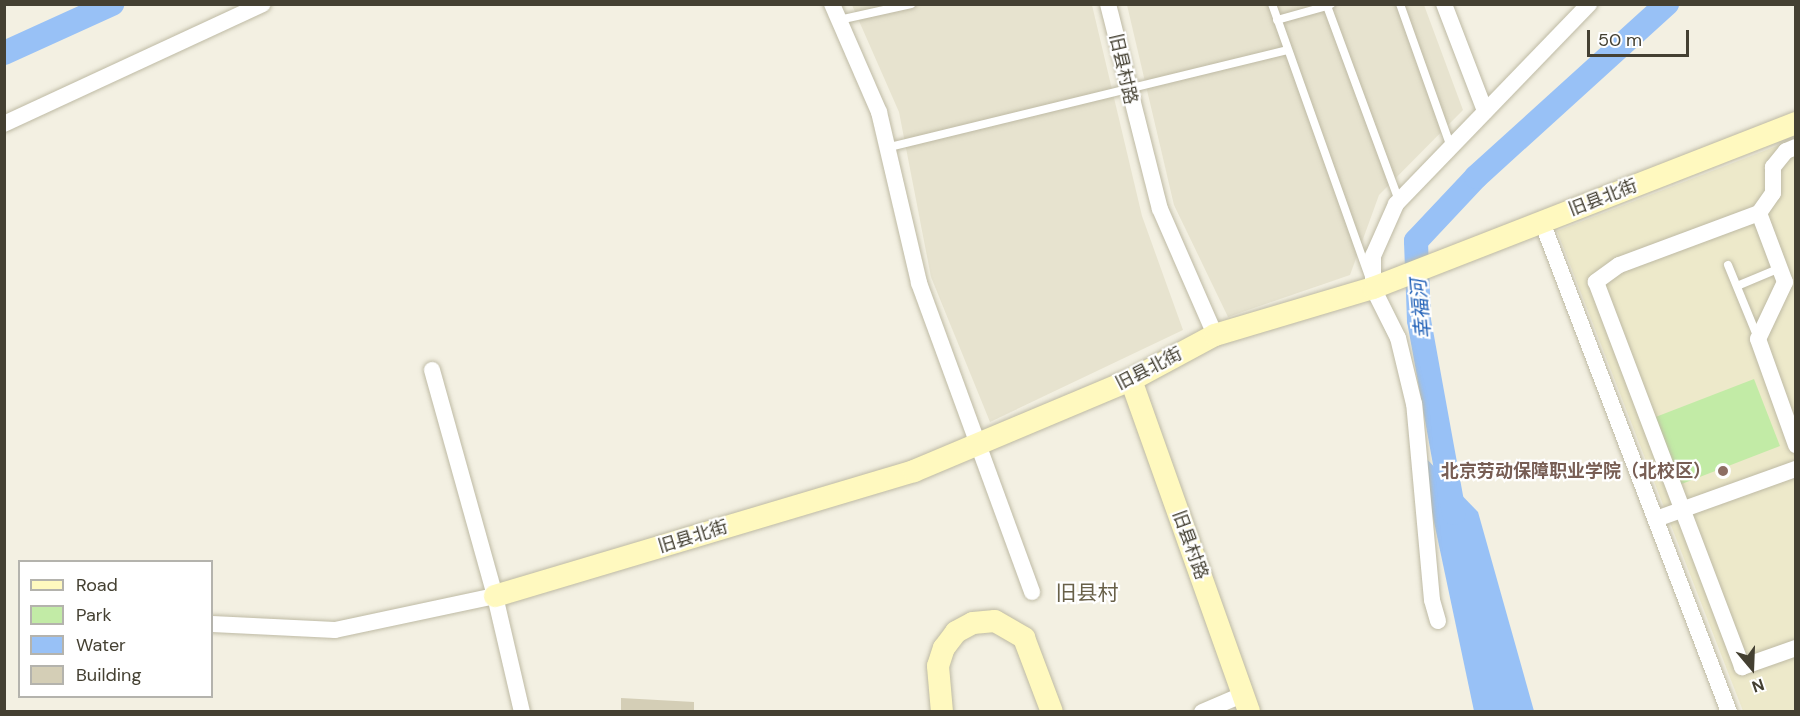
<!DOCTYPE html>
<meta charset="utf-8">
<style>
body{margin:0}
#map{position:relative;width:1800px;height:716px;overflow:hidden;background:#f3f0e2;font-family:"DM Sans","Noto Sans SC",sans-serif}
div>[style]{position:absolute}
.residential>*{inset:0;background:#e7e3cf}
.education>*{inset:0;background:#ede9ca}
.green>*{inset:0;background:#c2eba6}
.water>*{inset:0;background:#98c1f6}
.river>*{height:24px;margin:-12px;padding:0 12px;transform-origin:12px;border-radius:12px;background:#98c1f6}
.building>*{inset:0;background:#d4ceb6}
.roads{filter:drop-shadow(0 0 2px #bebaa4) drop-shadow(0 0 2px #bebaa4)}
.lane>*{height:8px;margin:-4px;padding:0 4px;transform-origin:4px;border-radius:4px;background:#fff}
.street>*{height:16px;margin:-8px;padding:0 8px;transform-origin:8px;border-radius:8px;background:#fff}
.secondary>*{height:22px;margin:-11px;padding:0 11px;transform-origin:11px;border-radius:11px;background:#fff9bf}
.dots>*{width:16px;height:16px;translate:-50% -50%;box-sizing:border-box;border:3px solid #fff;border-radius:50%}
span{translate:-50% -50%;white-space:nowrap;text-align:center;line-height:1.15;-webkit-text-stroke:4.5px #fff;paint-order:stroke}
.street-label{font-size:18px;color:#444032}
.education-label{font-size:18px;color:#785e54;font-weight:700}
.right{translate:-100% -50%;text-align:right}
.water-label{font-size:20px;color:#2362b8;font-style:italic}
.quarter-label{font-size:21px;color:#686048}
.frame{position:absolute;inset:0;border:6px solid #444032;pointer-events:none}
.legend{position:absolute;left:18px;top:560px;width:195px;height:138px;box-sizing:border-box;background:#fff;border:2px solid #b4b3ad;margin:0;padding:8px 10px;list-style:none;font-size:18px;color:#444032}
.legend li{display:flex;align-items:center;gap:12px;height:30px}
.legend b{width:30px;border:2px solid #b4b3ad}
.north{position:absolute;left:1722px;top:638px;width:60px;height:60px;-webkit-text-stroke:4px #fff;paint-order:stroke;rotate:161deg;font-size:16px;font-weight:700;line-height:24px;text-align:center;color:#444032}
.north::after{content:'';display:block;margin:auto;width:21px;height:27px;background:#444032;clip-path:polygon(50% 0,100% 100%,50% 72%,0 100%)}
.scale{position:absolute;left:1587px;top:30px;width:102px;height:27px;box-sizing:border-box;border:3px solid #444032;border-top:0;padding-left:8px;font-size:18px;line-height:21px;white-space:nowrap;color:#444032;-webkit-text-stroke:4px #fff;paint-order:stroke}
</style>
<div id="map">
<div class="residential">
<i style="clip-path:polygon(852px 5px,1092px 5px,1142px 216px,1183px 330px,990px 422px,931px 277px,899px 112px)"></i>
<i style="clip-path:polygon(1127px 5px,1424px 5px,1463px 110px,1379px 195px,1350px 275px,1228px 317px,1174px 205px)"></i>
</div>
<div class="education">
<i style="clip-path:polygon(1795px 139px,1795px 711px,1743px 711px,1557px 231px)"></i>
</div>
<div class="green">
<i style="clip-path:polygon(1754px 379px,1780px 446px,1679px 485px,1653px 418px)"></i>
</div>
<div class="water">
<i style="clip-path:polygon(1419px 451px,1478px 512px,1534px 711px,1474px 711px)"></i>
</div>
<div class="river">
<i style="left:4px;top:53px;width:119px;rotate:-24.4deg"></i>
<i style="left:1454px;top:513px;width:196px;rotate:-100.3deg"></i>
<i style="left:1419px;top:320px;width:79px;rotate:-92.2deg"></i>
<i style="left:1416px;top:241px;width:88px;rotate:-46.8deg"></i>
<i style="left:1476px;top:177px;width:258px;rotate:-42.2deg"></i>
</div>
<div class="building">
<i style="clip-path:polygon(621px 698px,694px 702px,694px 711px,621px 711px)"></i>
</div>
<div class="roads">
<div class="lane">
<i style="left:1272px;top:4px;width:289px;rotate:70.4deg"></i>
<i style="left:1331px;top:4px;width:4px;rotate:153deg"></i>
<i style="left:1327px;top:6px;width:208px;rotate:69.7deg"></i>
<i style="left:1400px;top:4px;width:152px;rotate:70.4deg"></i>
<i style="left:839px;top:20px;width:74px;rotate:-12.5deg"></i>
<i style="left:1277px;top:20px;width:52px;rotate:-15.6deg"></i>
<i style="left:890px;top:147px;width:409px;rotate:-13.7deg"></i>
<i style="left:1728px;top:265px;width:79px;rotate:67.7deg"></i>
<i style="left:1737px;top:286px;width:47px;rotate:-22.7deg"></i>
</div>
<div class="street">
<i style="left:832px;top:4px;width:118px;rotate:66.5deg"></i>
<i style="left:879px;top:112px;width:176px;rotate:76.8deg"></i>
<i style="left:919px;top:283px;width:329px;rotate:69.9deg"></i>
<i style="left:1108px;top:4px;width:211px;rotate:75.8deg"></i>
<i style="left:1160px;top:209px;width:137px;rotate:66.4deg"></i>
<i style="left:1444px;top:4px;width:115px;rotate:69deg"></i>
<i style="left:4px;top:124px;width:285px;rotate:-24.9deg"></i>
<i style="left:1796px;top:147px;width:11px;rotate:158deg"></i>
<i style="left:1786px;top:151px;width:21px;rotate:129deg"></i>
<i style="left:1773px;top:167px;width:26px;rotate:90deg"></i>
<i style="left:1773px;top:193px;width:24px;rotate:125deg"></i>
<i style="left:1759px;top:213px;width:149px;rotate:159.6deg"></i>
<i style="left:1619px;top:265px;width:29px;rotate:144deg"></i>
<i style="left:1596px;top:282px;width:412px;rotate:69.2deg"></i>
<i style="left:1742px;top:667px;width:57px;rotate:-19.4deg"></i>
<i style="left:1759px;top:213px;width:74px;rotate:69.4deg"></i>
<i style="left:1785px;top:282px;width:63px;rotate:115.3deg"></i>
<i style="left:1758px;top:339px;width:113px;rotate:70.3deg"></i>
<i style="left:1542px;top:222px;width:524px;rotate:69.11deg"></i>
<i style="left:432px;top:370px;width:235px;rotate:74.4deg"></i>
<i style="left:495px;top:596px;width:119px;rotate:76.9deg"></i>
<i style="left:1656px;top:519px;width:149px;rotate:-19.7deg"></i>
<i style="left:1438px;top:621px;width:22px;rotate:-106deg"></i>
<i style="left:1432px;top:600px;width:197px;rotate:-95.2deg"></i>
<i style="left:1414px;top:404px;width:68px;rotate:-103.6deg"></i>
<i style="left:1398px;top:338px;width:56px;rotate:-116.6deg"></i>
<i style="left:1373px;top:288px;width:32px;rotate:-90deg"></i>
<i style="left:1373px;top:256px;width:57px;rotate:-66.1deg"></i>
<i style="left:1396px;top:204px;width:278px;rotate:-46deg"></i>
<i style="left:212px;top:624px;width:123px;rotate:2.8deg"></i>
<i style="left:335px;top:630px;width:164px;rotate:-12deg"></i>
<i style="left:1202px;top:712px;width:43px;rotate:-23deg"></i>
</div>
<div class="secondary">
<i style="left:1131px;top:380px;width:352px;rotate:70.4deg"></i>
<i style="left:495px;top:596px;width:437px;rotate:-16.6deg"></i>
<i style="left:914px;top:471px;width:235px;rotate:-22.8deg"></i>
<i style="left:1131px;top:380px;width:95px;rotate:-28.2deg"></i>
<i style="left:1215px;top:335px;width:165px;rotate:-16.6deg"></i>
<i style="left:1373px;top:288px;width:454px;rotate:-21.3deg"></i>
<i style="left:942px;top:712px;width:46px;rotate:-95deg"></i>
<i style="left:938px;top:666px;width:19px;rotate:-72deg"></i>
<i style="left:944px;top:648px;width:20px;rotate:-53deg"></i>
<i style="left:956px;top:632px;width:19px;rotate:-28deg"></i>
<i style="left:973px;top:623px;width:22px;rotate:-5deg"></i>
<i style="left:995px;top:621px;width:34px;rotate:30deg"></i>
<i style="left:1024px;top:638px;width:79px;rotate:69.3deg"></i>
</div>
</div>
<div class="dots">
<i style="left:1723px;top:471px;background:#8d6e63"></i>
</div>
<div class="street-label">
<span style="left:1123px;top:69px;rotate:77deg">旧县村路</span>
<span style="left:1603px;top:198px;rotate:-21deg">旧县北街</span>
<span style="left:1149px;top:369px;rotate:-27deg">旧县北街</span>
<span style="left:693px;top:537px;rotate:-17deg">旧县北街</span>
<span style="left:1190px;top:545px;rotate:70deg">旧县村路</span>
</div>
<div class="education-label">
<span class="right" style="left:1711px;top:471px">北京劳动保障职业学院（北校区）</span>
</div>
<div class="water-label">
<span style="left:1421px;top:309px;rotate:-95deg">幸福河</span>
</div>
<div class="quarter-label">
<span style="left:1087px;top:593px">旧县村</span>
</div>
<div class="frame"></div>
<ul class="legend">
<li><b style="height:8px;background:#fff9bf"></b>Road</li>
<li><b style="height:16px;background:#c2eba6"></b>Park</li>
<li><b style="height:16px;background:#98c1f6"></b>Water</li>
<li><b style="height:16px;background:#d4ceb6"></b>Building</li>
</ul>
<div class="north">N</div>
<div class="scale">50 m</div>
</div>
